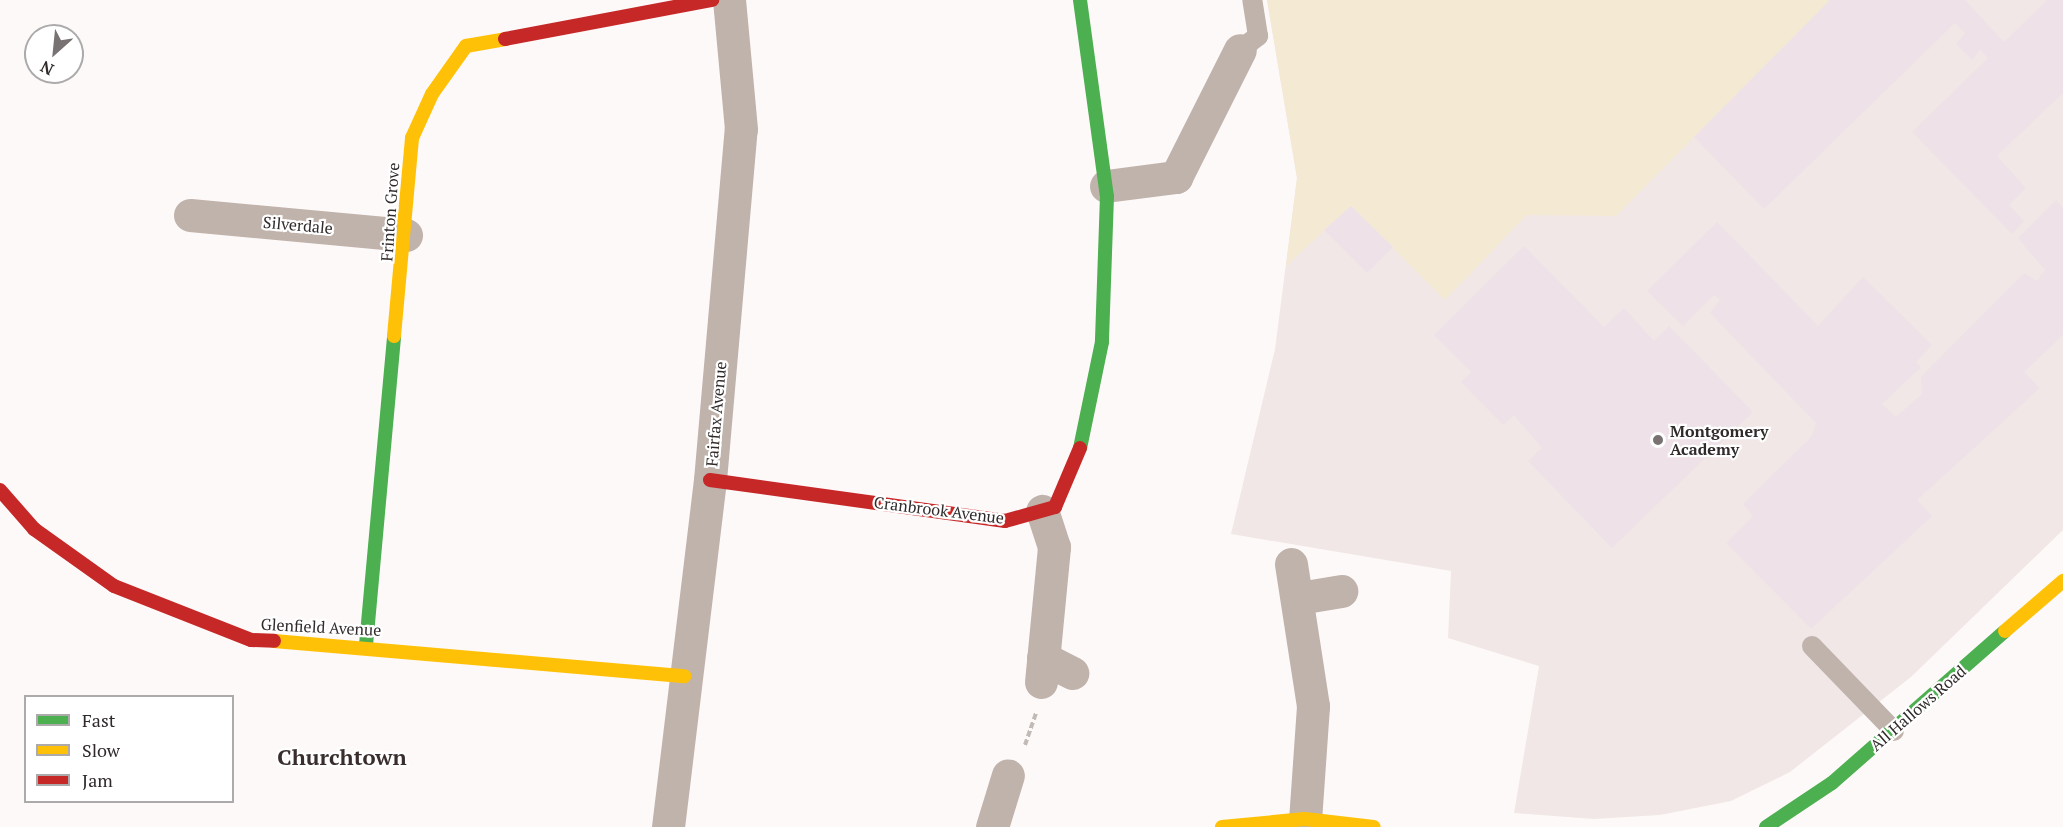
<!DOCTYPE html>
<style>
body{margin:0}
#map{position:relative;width:2063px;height:827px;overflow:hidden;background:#fef9f9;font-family:"PT Serif",serif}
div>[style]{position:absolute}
.built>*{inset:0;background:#f1e7e6}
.green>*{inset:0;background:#f4e9d3}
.building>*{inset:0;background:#eee1e7}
.path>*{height:4px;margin-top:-2px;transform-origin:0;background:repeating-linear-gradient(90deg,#c2bab6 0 6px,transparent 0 9px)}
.lane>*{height:20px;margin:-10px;padding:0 10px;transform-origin:10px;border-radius:10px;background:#c0b3ac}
.street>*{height:33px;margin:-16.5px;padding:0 16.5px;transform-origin:16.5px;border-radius:16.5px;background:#c0b3ac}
.fast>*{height:14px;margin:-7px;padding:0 7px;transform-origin:7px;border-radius:7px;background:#4caf50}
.slow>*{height:14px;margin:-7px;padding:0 7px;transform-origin:7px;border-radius:7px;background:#ffc107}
.jam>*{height:14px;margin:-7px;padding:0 7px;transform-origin:7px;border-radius:7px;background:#c62828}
.dots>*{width:16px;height:16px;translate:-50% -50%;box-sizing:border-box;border:3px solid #fff;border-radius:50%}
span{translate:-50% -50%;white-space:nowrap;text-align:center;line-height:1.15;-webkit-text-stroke:4.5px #fff;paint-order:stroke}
.street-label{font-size:16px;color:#302a2a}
.poi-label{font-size:16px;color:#302a2a;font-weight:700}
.left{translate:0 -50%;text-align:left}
.district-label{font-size:22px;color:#392e2d;font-weight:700}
.legend{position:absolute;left:24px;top:695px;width:210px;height:108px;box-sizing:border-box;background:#fff;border:2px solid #acaaaa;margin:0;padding:8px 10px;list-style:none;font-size:18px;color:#302a2a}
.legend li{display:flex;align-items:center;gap:12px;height:30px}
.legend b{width:30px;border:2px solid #acaaaa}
.north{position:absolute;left:24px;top:24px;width:60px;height:60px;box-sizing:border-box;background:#fff;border:2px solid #acaaaa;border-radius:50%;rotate:207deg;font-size:16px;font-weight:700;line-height:24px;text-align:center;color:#302a2a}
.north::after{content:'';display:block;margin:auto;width:21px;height:27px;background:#787272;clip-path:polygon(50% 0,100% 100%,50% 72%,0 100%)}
</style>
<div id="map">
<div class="built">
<i style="clip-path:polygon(1267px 0,2063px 0,2063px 530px,1911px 677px,1790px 772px,1731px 801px,1660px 815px,1594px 819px,1514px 813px,1539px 666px,1448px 638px,1451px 571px,1231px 534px,1275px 349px,1297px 178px)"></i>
</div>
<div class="green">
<i style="clip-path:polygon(1267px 0,1830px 0,1616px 216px,1527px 215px,1445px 300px,1351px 206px,1286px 266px,1297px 178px)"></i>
</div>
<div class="building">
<i style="clip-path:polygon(1830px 0,1965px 0,2004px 42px,2047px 0,2063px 0,2063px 93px,1997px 156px,2026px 188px,2009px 205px,2024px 221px,2012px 234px,1912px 132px,1988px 58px,1980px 50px,1972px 60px,1956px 44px,1965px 33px,1955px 23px,1764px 209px,1694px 137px)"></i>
<i style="clip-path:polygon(2056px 200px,2063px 208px,2063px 335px,2024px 372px,2040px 388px,1917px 500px,1932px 516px,1811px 629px,1726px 543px,1753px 516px,1743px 504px,1812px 436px,1816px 423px,1710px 313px,1720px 300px,1714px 295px,1683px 326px,1647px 291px,1717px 222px,1818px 326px,1863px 277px,1932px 345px,1916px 362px,1921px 367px,1882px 404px,1896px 417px,1922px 394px,1921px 377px,2024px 273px,2037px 281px,2045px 270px,2018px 238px)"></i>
<i style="clip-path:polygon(1351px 206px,1393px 247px,1367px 273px,1324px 230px)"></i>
<i style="clip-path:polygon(1524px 246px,1604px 327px,1624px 308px,1654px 341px,1669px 326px,1753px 412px,1612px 548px,1528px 461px,1542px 448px,1514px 415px,1503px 425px,1461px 382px,1471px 372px,1434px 335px)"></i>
</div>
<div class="path">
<i style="left:1025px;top:745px;width:34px;rotate:-71deg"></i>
</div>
<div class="lane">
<i style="left:1240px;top:50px;width:23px;rotate:-38deg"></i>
<i style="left:1258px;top:36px;width:36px;rotate:-99deg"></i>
<i style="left:1812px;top:646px;width:118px;rotate:46deg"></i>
</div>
<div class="street">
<i style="left:1106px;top:186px;width:71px;rotate:-7.3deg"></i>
<i style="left:1176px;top:177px;width:142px;rotate:-63.3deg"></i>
<i style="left:190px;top:215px;width:217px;rotate:5.3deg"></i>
<i style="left:1291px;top:564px;width:144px;rotate:81.2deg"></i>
<i style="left:1313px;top:706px;width:113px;rotate:94deg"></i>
<i style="left:1299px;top:598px;width:43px;rotate:-9.5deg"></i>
<i style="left:1043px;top:658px;width:33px;rotate:27deg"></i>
<i style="left:1041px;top:682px;width:136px;rotate:-84.5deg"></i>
<i style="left:1054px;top:547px;width:38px;rotate:-108deg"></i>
<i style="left:668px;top:827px;width:350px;rotate:-83.1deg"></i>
<i style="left:710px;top:480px;width:352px;rotate:-85deg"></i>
<i style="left:741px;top:129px;width:130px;rotate:-95.3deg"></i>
<i style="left:992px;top:827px;width:54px;rotate:-72.9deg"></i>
</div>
<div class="fast">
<i style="left:1080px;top:0;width:198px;rotate:82.2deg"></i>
<i style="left:1107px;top:196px;width:146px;rotate:92deg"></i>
<i style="left:1102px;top:342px;width:108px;rotate:101.7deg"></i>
<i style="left:366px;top:645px;width:310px;rotate:-84.8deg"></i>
<i style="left:1766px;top:827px;width:79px;rotate:-33.7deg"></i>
<i style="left:1832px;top:783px;width:230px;rotate:-41.3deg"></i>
</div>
<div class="slow">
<i style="left:394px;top:336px;width:199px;rotate:-84.8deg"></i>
<i style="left:412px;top:138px;width:48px;rotate:-65.6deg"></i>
<i style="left:432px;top:94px;width:59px;rotate:-54.7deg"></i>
<i style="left:466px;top:46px;width:40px;rotate:-10deg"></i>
<i style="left:2005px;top:631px;width:77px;rotate:-40.8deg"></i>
<i style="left:274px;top:641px;width:412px;rotate:4.9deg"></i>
<i style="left:1222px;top:827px;width:83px;rotate:-5.5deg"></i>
<i style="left:1305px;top:819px;width:69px;rotate:6.6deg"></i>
</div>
<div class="jam">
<i style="left:505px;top:39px;width:211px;rotate:-10.7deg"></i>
<i style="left:710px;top:480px;width:298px;rotate:7.9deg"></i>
<i style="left:1005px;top:521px;width:52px;rotate:-15.6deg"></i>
<i style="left:1055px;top:507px;width:64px;rotate:-67deg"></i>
<i style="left:0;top:490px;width:52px;rotate:48.9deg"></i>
<i style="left:34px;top:529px;width:98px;rotate:35.5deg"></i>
<i style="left:114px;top:586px;width:147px;rotate:21.5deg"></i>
<i style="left:251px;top:640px;width:23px;rotate:2deg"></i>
</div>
<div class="dots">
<i style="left:1658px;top:440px;background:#787272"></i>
</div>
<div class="street-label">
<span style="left:390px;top:212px;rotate:-86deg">Frinton Grove</span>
<span style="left:298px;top:225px;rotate:5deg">Silverdale</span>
<span style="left:716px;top:414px;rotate:-85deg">Fairfax Avenue</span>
<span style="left:939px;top:510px;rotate:7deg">Cranbrook Avenue</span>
<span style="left:321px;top:627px;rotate:3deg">Glenfield Avenue</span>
<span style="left:1918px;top:708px;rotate:-41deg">All Hallows Road</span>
</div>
<div class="poi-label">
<span class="left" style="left:1670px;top:440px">Montgomery<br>Academy</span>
</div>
<div class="district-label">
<span style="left:342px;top:757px">Churchtown</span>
</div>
<ul class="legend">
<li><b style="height:8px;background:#4caf50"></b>Fast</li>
<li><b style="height:8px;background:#ffc107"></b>Slow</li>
<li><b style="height:8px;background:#c62828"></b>Jam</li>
</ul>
<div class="north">N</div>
</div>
